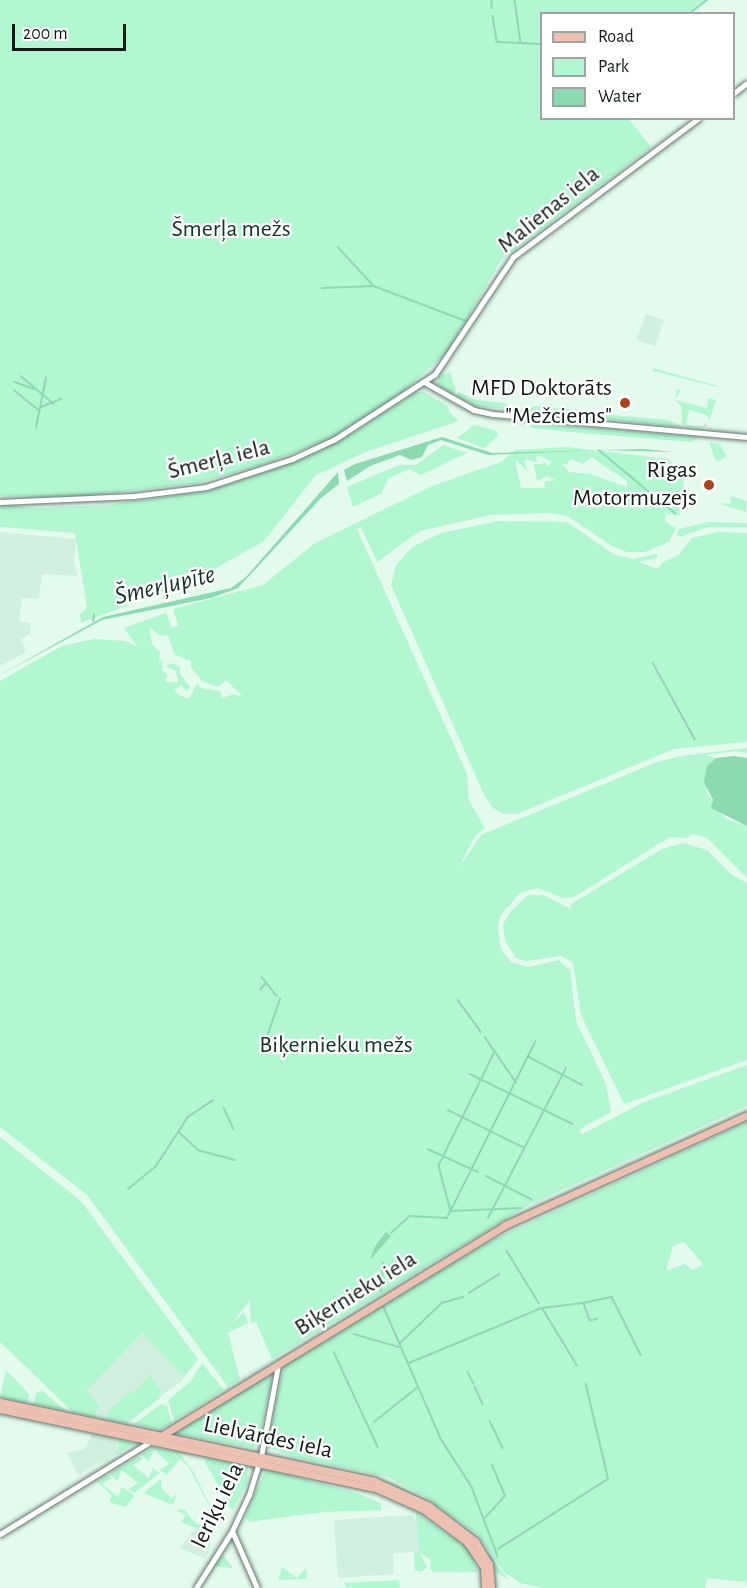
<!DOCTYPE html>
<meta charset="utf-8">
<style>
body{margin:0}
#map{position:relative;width:747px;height:1588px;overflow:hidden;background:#e3faed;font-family:"Alegreya Sans",sans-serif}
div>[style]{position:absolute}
.built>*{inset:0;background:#d2f0df}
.green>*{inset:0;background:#b2f7d2}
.water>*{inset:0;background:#8dd9b2}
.stream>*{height:1.5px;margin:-0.75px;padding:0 0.75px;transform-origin:0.75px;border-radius:0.75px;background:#8dd9b2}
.roads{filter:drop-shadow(0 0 2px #64786d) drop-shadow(0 0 2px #64786d)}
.minor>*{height:5px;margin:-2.5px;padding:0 2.5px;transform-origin:2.5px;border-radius:2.5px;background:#fff}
.major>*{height:7px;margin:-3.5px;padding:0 3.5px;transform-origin:3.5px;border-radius:3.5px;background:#ecc0b2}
.dots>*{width:16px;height:16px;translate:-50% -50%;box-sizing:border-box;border:3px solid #fff;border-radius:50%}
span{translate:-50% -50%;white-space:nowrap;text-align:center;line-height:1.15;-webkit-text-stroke:4.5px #fff;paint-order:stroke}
.street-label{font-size:24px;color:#121a16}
.park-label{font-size:24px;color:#113324}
.poi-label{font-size:24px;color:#121a16}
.right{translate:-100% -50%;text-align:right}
.water-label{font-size:26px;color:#123424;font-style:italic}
.legend{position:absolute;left:540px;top:12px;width:195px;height:108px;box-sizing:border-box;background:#fff;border:2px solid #a0a3a2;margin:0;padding:8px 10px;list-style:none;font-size:18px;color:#121a16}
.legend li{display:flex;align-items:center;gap:12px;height:30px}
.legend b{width:30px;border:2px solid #a0a3a2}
.scale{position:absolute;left:12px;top:24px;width:114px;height:27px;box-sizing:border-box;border:3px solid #121a16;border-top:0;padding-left:8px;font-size:18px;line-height:21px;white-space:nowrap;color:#121a16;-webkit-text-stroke:4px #fff;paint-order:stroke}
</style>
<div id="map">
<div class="built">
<i style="clip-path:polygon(646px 314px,664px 320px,655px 346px,636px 340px)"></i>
<i style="clip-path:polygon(0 532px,76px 539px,74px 563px,78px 576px,42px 574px,39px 598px,22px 598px,19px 621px,31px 623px,30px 634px,21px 639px,26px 652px,0 666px)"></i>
<i style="clip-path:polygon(37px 1310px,141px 1329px,184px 1377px,182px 1381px,126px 1422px,93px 1416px)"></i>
<i style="clip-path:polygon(92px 1433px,116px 1438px,119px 1451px,78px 1475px,67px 1453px,86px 1448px)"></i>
<i style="clip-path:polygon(411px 1515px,417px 1519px,419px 1552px,393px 1553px,394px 1574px,338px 1578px,334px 1520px)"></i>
<i style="clip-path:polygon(198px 1526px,212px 1536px,208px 1554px,204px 1558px,179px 1548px)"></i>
</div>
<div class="green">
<i style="clip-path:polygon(0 0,708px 0,691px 13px,542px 14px,542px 118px,629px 119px,651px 147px,501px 260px,448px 352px,403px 392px,334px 438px,264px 464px,197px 483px,71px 498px,0 496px)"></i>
<i style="clip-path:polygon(653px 368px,718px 386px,718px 387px,653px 371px)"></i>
<i style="clip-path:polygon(450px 372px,456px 390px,453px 395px,437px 385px,439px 376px)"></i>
<i style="clip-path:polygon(677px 389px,681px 390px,675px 400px,707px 408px,708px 398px,716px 400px,709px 421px,707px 415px,689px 410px,686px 425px,703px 427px,706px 422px,706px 427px,704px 428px,684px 426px,682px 423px,681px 406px,675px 400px)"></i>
<i style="clip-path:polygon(416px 392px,424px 392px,448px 406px,450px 413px,459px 421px,368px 451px,316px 475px,264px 541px,197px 579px,81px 623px,80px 614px,87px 608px,75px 533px,0 527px,0 504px,32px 508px,108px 505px,206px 491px,262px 473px,347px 437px)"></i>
<i style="clip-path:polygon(458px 392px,476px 400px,506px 403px,511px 409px,475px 406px,456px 396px)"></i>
<i style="clip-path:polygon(533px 406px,593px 411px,597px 412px,591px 418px,537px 414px,529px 411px)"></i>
<i style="clip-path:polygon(601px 414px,668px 420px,683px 427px,604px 419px,599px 418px)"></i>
<i style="clip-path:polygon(530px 422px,696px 437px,699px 438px,690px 442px,582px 433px,532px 428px,528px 425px)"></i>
<i style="clip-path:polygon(474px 425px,497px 431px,498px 436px,484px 448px,457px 438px)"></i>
<i style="clip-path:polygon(709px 442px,720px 445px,727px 456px,716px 462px)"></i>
<i style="clip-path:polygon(443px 445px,467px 453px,421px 475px,409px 469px,388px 479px,382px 493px,353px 507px,347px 487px,399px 465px,416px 465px)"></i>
<i style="clip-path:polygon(evenodd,567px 447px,668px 459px,672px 463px,664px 471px,684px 481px,679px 515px,666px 514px,665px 522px,676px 528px,669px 542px,645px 552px,627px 552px,612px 546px,567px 516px,548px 513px,490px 515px,420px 531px,377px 562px,361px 527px,357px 529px,467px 774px,469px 801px,485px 828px,474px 837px,460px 866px,481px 835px,657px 762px,681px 756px,747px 748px,747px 753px,736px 751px,705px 755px,716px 758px,707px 766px,707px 793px,726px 819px,747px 826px,747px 878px,707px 838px,691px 834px,688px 838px,670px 837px,574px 897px,563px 898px,537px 888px,520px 893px,500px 916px,498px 928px,501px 949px,511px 962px,529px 967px,559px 960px,570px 970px,576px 1021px,606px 1084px,611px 1112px,585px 1126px,579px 1131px,582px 1134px,644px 1102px,747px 1065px,747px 1106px,529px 1205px,272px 1359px,256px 1322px,251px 1323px,249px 1301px,232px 1323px,244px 1312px,248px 1323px,228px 1333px,240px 1379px,228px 1387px,87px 1195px,0 1127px,0 681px,62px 646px,94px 639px,126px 641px,137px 647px,124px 628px,166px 613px,172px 628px,178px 625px,173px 609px,263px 585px,315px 543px,432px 486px,501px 462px,515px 450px,567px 447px,530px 457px,527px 460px,537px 462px,536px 457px,541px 456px,552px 462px,548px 466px,543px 461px,543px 464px,534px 464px,537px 481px,547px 476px,555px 480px,544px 482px,545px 488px,521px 488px,515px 459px,528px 472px,524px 461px,530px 457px,567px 447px,591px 457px,627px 481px,627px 487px,590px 474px,569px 472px,561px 463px,566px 465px,571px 459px,583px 464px,591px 457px,567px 447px,149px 627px,159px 635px,168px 636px,175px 655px,191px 661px,191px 667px,202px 681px,218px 687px,226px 680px,243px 697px,234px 694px,222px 698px,220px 691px,201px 688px,197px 683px,189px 699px,181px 696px,174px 690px,181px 686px,187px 691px,190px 687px,180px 674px,180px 667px,172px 663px,165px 666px,176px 671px,178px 682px,165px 682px,168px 675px,162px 670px,163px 660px,159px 661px,160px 652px,152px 644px,149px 627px)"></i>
<i style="clip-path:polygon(730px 496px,747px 501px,746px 512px,717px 503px,731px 504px)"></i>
<i style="clip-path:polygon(498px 521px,567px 522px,615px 555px,634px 559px,657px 554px,657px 558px,638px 562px,658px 569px,663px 562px,679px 555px,692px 538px,717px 532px,747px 533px,747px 742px,674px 749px,517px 814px,503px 814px,493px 808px,485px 797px,391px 585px,396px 565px,412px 547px,441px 533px)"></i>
<i style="clip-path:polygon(708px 522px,747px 523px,747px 527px,707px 527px,680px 537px,677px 534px,679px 529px)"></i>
<i style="clip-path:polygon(683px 843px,707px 850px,732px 875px,747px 883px,747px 1060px,624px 1104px,581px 1015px,573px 963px,561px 956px,526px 961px,516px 958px,505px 941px,503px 924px,511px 911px,528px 895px,543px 895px,571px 909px,571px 904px,662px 849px)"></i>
<i style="clip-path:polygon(evenodd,747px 1122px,747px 1588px,746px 1582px,707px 1578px,705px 1588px,542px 1588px,520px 1583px,504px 1572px,477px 1534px,425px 1497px,388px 1477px,290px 1456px,267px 1447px,268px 1437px,274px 1438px,276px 1447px,288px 1445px,288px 1440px,269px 1434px,284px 1366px,490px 1241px,747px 1122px,684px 1242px,703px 1264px,693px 1270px,685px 1264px,666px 1271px,673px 1246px,684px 1242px)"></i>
<i style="clip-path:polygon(0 1137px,81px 1201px,198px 1359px,184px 1377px,142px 1333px,87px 1390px,100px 1406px,94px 1415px,98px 1418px,73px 1412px,0 1342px)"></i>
<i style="clip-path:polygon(202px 1363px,224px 1390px,174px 1421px,168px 1400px,190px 1382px)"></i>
<i style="clip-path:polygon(6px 1370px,29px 1394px,28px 1403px,0 1397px)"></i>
<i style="clip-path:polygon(150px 1374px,162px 1392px,158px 1394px,160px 1398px,126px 1424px,106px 1419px,108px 1411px,131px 1391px,134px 1393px)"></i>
<i style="clip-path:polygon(268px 1375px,272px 1379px,258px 1443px,253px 1448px,174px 1433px)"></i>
<i style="clip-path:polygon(43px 1391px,66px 1411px,34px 1404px,36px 1393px)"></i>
<i style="clip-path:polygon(161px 1404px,167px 1406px,172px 1423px,160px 1430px,134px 1424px)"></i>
<i style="clip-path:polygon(116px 1438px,119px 1450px,118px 1439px,134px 1444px,96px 1466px,119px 1451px)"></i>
<i style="clip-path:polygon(154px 1447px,169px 1450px,180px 1459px,167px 1475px,159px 1470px,170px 1464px,154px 1450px,149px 1461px,141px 1455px)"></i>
<i style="clip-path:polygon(171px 1450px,202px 1456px,179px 1453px,193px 1471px,220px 1526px,188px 1466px)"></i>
<i style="clip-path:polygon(139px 1456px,143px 1459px,133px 1465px,149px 1478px,153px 1468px,160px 1473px,134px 1493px,128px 1489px,138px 1483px,121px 1470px,118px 1481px,109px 1474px)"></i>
<i style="clip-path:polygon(207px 1458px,248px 1466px,247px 1482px,233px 1510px,224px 1503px,227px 1501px,205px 1462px)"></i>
<i style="clip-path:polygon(266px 1469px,356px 1493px,381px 1503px,381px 1510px,324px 1512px,249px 1522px,245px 1517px)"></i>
<i style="clip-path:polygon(342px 1470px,388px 1482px,406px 1490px,446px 1514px,475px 1536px,509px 1580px,496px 1572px,475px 1537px,423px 1500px,388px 1483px)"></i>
<i style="clip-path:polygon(108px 1475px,112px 1478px,102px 1484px,118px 1497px,122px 1487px,135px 1496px,125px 1507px,109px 1502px,112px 1496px,97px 1481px)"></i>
<i style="clip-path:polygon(161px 1479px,161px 1488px,172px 1498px,177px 1494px,173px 1505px,143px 1493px)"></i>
<i style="clip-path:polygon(179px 1509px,185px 1510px,191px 1519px,207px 1530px,208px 1532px,185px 1524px,181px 1522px,186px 1515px,177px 1511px)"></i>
<i style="clip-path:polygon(416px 1512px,469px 1549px,478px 1572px,413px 1574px,465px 1572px,434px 1572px,430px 1569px,431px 1561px,419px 1552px,427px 1567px,421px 1572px,415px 1570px,414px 1552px,419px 1552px)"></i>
<i style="clip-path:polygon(223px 1555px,232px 1567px,232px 1568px,213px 1566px)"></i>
<i style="clip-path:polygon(282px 1567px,297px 1578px,306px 1568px,307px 1579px,278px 1580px)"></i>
<i style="clip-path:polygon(399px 1580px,400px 1588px,352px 1588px,351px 1583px,351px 1588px,347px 1588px,344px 1583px)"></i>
</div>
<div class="water">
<i style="clip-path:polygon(442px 437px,492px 453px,643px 449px,674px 452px,601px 450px,488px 455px,441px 440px,428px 445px,422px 457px,411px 460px,400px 455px,370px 466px,347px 481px,344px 470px,355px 464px)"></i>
<i style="clip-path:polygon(338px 472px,339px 484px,321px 498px,238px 588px,211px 598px,102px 620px,0 675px,103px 617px,231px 588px,246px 577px)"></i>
<i style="clip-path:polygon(734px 756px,747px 758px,747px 826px,711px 808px,713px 800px,704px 782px,707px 766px,716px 758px)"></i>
<i style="clip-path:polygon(386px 1232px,391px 1236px,370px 1260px,374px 1248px)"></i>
</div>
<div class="stream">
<i style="left:492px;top:0;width:8px;rotate:90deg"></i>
<i style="left:515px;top:0;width:43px;rotate:82.1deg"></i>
<i style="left:689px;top:14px;width:23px;rotate:-38deg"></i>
<i style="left:493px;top:16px;width:26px;rotate:81deg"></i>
<i style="left:497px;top:42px;width:45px;rotate:2.5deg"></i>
<i style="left:338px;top:247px;width:53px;rotate:47.3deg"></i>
<i style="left:374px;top:286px;width:98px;rotate:20.8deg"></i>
<i style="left:322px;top:288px;width:51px;rotate:-2.2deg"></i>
<i style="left:21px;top:376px;width:43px;rotate:40.3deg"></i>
<i style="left:15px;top:382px;width:20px;rotate:20deg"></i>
<i style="left:14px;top:390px;width:32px;rotate:39deg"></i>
<i style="left:41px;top:407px;width:22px;rotate:-22deg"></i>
<i style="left:36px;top:428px;width:51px;rotate:-78.7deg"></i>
<i style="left:599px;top:450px;width:99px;rotate:39.7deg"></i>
<i style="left:93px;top:621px;width:6px;rotate:-81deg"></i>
<i style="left:653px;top:663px;width:87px;rotate:61.1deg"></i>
<i style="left:262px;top:977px;width:24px;rotate:52deg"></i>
<i style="left:260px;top:990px;width:8px;rotate:-50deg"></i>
<i style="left:458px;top:1000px;width:39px;rotate:54deg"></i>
<i style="left:485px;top:1037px;width:55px;rotate:55.4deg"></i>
<i style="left:495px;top:1052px;width:127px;rotate:116.2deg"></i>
<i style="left:439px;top:1166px;width:47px;rotate:75.1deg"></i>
<i style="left:451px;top:1211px;width:70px;rotate:-2.5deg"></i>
<i style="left:261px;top:1054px;width:58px;rotate:-70.9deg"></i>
<i style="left:529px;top:1057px;width:60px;rotate:27.8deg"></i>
<i style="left:470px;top:1074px;width:114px;rotate:25.9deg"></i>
<i style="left:224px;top:1108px;width:23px;rotate:65deg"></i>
<i style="left:448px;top:1110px;width:84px;rotate:26.3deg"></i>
<i style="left:179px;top:1132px;width:26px;rotate:43deg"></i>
<i style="left:198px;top:1150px;width:38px;rotate:15deg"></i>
<i style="left:428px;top:1149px;width:55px;rotate:24.7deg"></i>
<i style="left:486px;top:1176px;width:51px;rotate:27.1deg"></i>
<i style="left:128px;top:1189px;width:36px;rotate:-39deg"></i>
<i style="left:156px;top:1166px;width:59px;rotate:-56.9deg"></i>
<i style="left:188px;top:1117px;width:30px;rotate:-34deg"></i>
<i style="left:488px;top:1218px;width:169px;rotate:-62.5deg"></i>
<i style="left:391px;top:1233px;width:25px;rotate:-42deg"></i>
<i style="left:410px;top:1216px;width:37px;rotate:3deg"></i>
<i style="left:447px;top:1218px;width:197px;rotate:-63.4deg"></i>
<i style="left:507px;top:1251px;width:61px;rotate:58.4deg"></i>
<i style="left:381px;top:1292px;width:29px;rotate:-86deg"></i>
<i style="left:469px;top:1293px;width:36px;rotate:-32deg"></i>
<i style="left:384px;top:1307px;width:144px;rotate:66.6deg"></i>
<i style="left:441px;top:1439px;width:57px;rotate:57.1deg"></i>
<i style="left:472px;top:1487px;width:74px;rotate:69.4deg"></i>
<i style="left:543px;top:1309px;width:66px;rotate:58.7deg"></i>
<i style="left:598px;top:1319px;width:8px;rotate:166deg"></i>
<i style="left:590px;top:1321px;width:19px;rotate:-111deg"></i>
<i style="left:583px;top:1303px;width:30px;rotate:-12deg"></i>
<i style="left:612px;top:1297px;width:65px;rotate:63.4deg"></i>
<i style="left:354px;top:1334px;width:47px;rotate:16.1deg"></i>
<i style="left:400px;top:1343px;width:58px;rotate:-43.6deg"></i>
<i style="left:442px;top:1303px;width:22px;rotate:-16deg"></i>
<i style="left:334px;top:1352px;width:105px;rotate:65.1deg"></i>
<i style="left:409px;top:1363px;width:144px;rotate:-22.5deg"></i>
<i style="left:542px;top:1308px;width:41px;rotate:-7deg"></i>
<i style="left:468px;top:1372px;width:13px;rotate:63deg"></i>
<i style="left:475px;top:1387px;width:19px;rotate:65deg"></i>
<i style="left:490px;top:1421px;width:30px;rotate:64deg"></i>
<i style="left:374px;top:1422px;width:56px;rotate:-38.5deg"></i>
<i style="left:485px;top:1518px;width:30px;rotate:-48deg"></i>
<i style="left:505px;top:1496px;width:33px;rotate:-113deg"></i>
<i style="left:498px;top:1549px;width:130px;rotate:-32.5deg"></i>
<i style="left:608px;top:1479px;width:97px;rotate:-103.2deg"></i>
</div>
<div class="roads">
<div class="minor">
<i style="left:734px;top:93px;width:16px;rotate:-38deg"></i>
<i style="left:426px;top:383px;width:55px;rotate:29.4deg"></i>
<i style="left:474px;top:410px;width:19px;rotate:12deg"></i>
<i style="left:493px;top:414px;width:255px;rotate:5.2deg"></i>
<i style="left:0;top:502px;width:134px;rotate:-2.6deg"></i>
<i style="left:134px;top:496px;width:73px;rotate:-7.1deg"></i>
<i style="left:206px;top:487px;width:90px;rotate:-18deg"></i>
<i style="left:292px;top:459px;width:47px;rotate:-24.9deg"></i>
<i style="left:335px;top:439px;width:119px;rotate:-33deg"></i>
<i style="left:435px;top:374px;width:141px;rotate:-56.3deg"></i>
<i style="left:513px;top:257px;width:232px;rotate:-36.8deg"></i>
<i style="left:232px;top:1531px;width:62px;rotate:66.3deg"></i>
<i style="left:0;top:1534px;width:177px;rotate:-31.6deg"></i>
<i style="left:196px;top:1588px;width:67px;rotate:-57.7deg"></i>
<i style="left:232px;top:1531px;width:40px;rotate:-65deg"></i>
<i style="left:249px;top:1495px;width:41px;rotate:-72.9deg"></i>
<i style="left:261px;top:1456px;width:93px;rotate:-79.4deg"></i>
</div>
<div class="major">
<i style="left:0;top:1402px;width:382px;rotate:11.9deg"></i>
<i style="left:374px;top:1481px;width:60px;rotate:24.4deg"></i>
<i style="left:429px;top:1506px;width:58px;rotate:37.3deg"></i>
<i style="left:475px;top:1541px;width:27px;rotate:59deg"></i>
<i style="left:489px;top:1564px;width:24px;rotate:85deg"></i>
<i style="left:0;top:1409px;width:386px;rotate:11.9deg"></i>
<i style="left:378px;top:1489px;width:49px;rotate:24deg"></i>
<i style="left:423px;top:1509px;width:55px;rotate:36.9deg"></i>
<i style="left:467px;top:1542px;width:30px;rotate:56deg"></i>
<i style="left:484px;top:1567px;width:21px;rotate:87deg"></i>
<i style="left:153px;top:1441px;width:413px;rotate:-31.5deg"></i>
<i style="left:505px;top:1225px;width:266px;rotate:-24.4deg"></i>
</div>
</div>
<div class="dots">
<i style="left:625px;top:403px;background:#aa431d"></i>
<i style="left:709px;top:485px;background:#aa431d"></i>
</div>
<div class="street-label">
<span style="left:549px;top:210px;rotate:-39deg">Malienas iela</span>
<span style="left:219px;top:460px;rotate:-14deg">Šmerļa iela</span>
<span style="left:356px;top:1294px;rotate:-32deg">Biķernieku iela</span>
<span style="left:268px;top:1438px;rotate:12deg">Lielvārdes iela</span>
<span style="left:218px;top:1506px;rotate:-64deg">Ieriķu iela</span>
</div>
<div class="park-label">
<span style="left:231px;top:230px">Šmerļa mežs</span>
<span style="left:336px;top:1046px">Biķernieku mežs</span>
</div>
<div class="poi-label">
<span class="right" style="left:612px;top:403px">MFD Doktorāts<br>"Mežciems"</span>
<span class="right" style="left:697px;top:485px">Rīgas<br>Motormuzejs</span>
</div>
<div class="water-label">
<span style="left:165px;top:586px;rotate:-13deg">Šmerļupīte</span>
</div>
<ul class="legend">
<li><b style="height:8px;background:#ecc0b2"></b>Road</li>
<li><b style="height:16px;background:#b2f7d2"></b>Park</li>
<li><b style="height:16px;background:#8dd9b2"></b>Water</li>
</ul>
<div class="scale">200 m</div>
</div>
